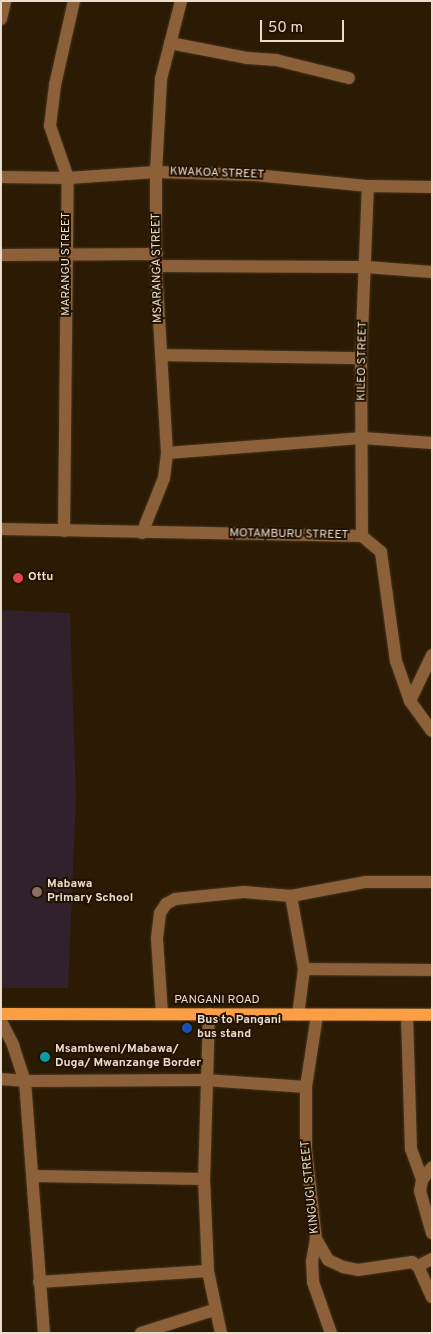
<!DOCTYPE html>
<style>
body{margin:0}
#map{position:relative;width:433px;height:1334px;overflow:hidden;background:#2c1b04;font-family:Overpass,sans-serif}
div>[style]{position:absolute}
.education>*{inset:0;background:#30212c}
.roads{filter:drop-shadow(0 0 1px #463620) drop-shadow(0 0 1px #463620)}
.minor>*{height:12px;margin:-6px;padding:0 6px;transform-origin:6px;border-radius:6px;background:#8c6038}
.major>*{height:12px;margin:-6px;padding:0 6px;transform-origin:6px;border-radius:6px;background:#fc9f44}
.dots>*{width:14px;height:14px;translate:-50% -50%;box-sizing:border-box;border:2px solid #221200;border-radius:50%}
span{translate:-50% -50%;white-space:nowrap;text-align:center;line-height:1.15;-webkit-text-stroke:4px #221200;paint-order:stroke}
.street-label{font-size:12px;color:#e7dcce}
.poi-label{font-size:12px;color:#e7dcce;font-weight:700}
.left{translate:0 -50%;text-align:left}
.frame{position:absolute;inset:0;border:2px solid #e7dcce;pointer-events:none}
.scale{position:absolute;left:260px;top:20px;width:84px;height:22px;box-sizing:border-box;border:2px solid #e7dcce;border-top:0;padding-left:6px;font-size:15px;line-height:18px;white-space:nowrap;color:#e7dcce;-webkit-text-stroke:4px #221200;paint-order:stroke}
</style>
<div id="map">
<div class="education">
<i style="clip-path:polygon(1px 610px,70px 613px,76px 796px,68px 988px,1px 988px)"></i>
</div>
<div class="roads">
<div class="minor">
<i style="left:1px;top:19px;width:18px;rotate:-77deg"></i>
<i style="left:170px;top:43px;width:78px;rotate:11deg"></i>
<i style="left:247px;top:58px;width:29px;rotate:4deg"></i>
<i style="left:276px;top:60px;width:75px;rotate:13.9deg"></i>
<i style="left:1px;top:177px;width:67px;rotate:0.9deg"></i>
<i style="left:68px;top:178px;width:88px;rotate:-3.9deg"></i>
<i style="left:156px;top:172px;width:99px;rotate:1.7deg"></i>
<i style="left:255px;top:175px;width:114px;rotate:5.6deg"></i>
<i style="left:368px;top:186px;width:64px;rotate:0.9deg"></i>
<i style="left:1px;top:255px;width:156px;rotate:-0.4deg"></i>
<i style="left:156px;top:266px;width:210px;rotate:0.3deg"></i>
<i style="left:366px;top:267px;width:66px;rotate:4.3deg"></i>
<i style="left:161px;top:355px;width:200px;rotate:0.9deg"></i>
<i style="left:167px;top:453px;width:197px;rotate:-4.4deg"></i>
<i style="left:363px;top:438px;width:69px;rotate:4.1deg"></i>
<i style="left:1px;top:529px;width:361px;rotate:1.1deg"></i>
<i style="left:362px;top:536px;width:25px;rotate:40deg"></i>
<i style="left:381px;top:552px;width:110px;rotate:82.2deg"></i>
<i style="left:396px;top:661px;width:42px;rotate:70.7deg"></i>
<i style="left:410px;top:701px;width:37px;rotate:54deg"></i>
<i style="left:64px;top:531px;width:353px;rotate:-89.4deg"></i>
<i style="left:68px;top:178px;width:55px;rotate:-109.1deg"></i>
<i style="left:50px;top:126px;width:41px;rotate:-83deg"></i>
<i style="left:55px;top:85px;width:86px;rotate:-77.3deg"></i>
<i style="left:142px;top:533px;width:59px;rotate:-68.2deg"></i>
<i style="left:164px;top:478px;width:25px;rotate:-83deg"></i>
<i style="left:167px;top:453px;width:187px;rotate:-93.4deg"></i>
<i style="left:156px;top:266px;width:94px;rotate:-90deg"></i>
<i style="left:156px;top:172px;width:93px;rotate:-86.9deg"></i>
<i style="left:161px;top:79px;width:81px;rotate:-75.6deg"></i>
<i style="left:362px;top:536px;width:178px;rotate:-90.3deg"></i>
<i style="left:361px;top:358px;width:172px;rotate:-87.7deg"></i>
<i style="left:410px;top:701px;width:51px;rotate:-64.4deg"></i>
<i style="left:291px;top:896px;width:74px;rotate:79.9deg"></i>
<i style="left:304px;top:969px;width:46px;rotate:97.4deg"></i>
<i style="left:304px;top:969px;width:128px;rotate:0.4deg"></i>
<i style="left:162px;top:1014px;width:76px;rotate:-93.8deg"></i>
<i style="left:157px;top:938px;width:25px;rotate:-83deg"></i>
<i style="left:160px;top:913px;width:11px;rotate:-56deg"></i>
<i style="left:166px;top:904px;width:10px;rotate:-29deg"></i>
<i style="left:175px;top:899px;width:69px;rotate:-5.8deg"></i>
<i style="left:244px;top:892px;width:47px;rotate:4.9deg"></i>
<i style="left:291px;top:896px;width:75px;rotate:-10.7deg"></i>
<i style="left:365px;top:882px;width:67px"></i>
<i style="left:209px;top:1014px;width:165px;rotate:91.7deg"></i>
<i style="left:204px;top:1179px;width:92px;rotate:87.5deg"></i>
<i style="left:208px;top:1271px;width:63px;rotate:78.2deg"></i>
<i style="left:317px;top:1015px;width:73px;rotate:98.7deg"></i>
<i style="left:306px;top:1087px;width:63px;rotate:90deg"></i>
<i style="left:306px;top:1150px;width:90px;rotate:83.6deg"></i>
<i style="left:316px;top:1239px;width:24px;rotate:60deg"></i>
<i style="left:328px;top:1260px;width:17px;rotate:25deg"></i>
<i style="left:343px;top:1267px;width:15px;rotate:11deg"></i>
<i style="left:358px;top:1270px;width:55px;rotate:-8.4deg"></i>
<i style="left:412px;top:1262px;width:7px;rotate:34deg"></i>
<i style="left:418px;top:1266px;width:34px;rotate:66deg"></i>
<i style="left:407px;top:1015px;width:134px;rotate:88.3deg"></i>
<i style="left:411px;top:1149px;width:33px;rotate:70deg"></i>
<i style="left:422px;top:1180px;width:11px;rotate:100deg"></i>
<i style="left:420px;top:1191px;width:44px;rotate:74.1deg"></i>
<i style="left:1px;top:1021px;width:27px;rotate:63deg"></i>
<i style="left:13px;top:1045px;width:38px;rotate:72deg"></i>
<i style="left:25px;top:1081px;width:253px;rotate:85.7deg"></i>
<i style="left:1px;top:1079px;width:24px;rotate:5deg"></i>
<i style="left:25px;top:1081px;width:180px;rotate:-0.3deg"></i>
<i style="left:205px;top:1080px;width:101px;rotate:4deg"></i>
<i style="left:34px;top:1176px;width:170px;rotate:1deg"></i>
<i style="left:422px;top:1180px;width:16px;rotate:-52deg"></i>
<i style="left:316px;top:1239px;width:22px;rotate:100deg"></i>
<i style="left:312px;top:1261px;width:21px;rotate:87deg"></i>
<i style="left:313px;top:1282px;width:54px;rotate:70.6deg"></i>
<i style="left:418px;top:1266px;width:16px;rotate:-27deg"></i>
<i style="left:39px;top:1282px;width:169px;rotate:-3.7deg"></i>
<i style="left:141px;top:1333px;width:77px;rotate:-17.5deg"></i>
</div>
<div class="major">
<i style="left:1px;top:1014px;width:431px;rotate:0.1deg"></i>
</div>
</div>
<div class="dots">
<i style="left:18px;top:578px;background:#e0444e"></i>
<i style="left:37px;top:892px;background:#8d6e63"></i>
<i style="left:187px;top:1028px;background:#1a4fb4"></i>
<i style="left:45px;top:1057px;background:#0f9aa8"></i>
</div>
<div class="street-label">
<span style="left:217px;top:174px;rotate:2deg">KWAKOA STREET</span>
<span style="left:67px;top:264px;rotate:-90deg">MARANGU STREET</span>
<span style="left:158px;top:268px;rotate:-91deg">MSARANGA STREET</span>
<span style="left:363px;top:361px;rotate:-89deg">KILEO STREET</span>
<span style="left:289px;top:535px;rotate:1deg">MOTAMBURU STREET</span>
<span style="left:217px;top:1001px">PANGANI ROAD</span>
<span style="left:311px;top:1187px;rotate:-96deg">KINGUGI STREET</span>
</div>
<div class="poi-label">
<span class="left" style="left:28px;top:578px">Ottu</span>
<span class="left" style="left:47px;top:892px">Mabawa<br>Primary School</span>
<span class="left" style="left:197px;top:1028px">Bus to Pangani<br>bus stand</span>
<span class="left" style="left:55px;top:1057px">Msambweni/Mabawa/<br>Duga/ Mwanzange Border</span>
</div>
<div class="frame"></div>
<div class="scale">50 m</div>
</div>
